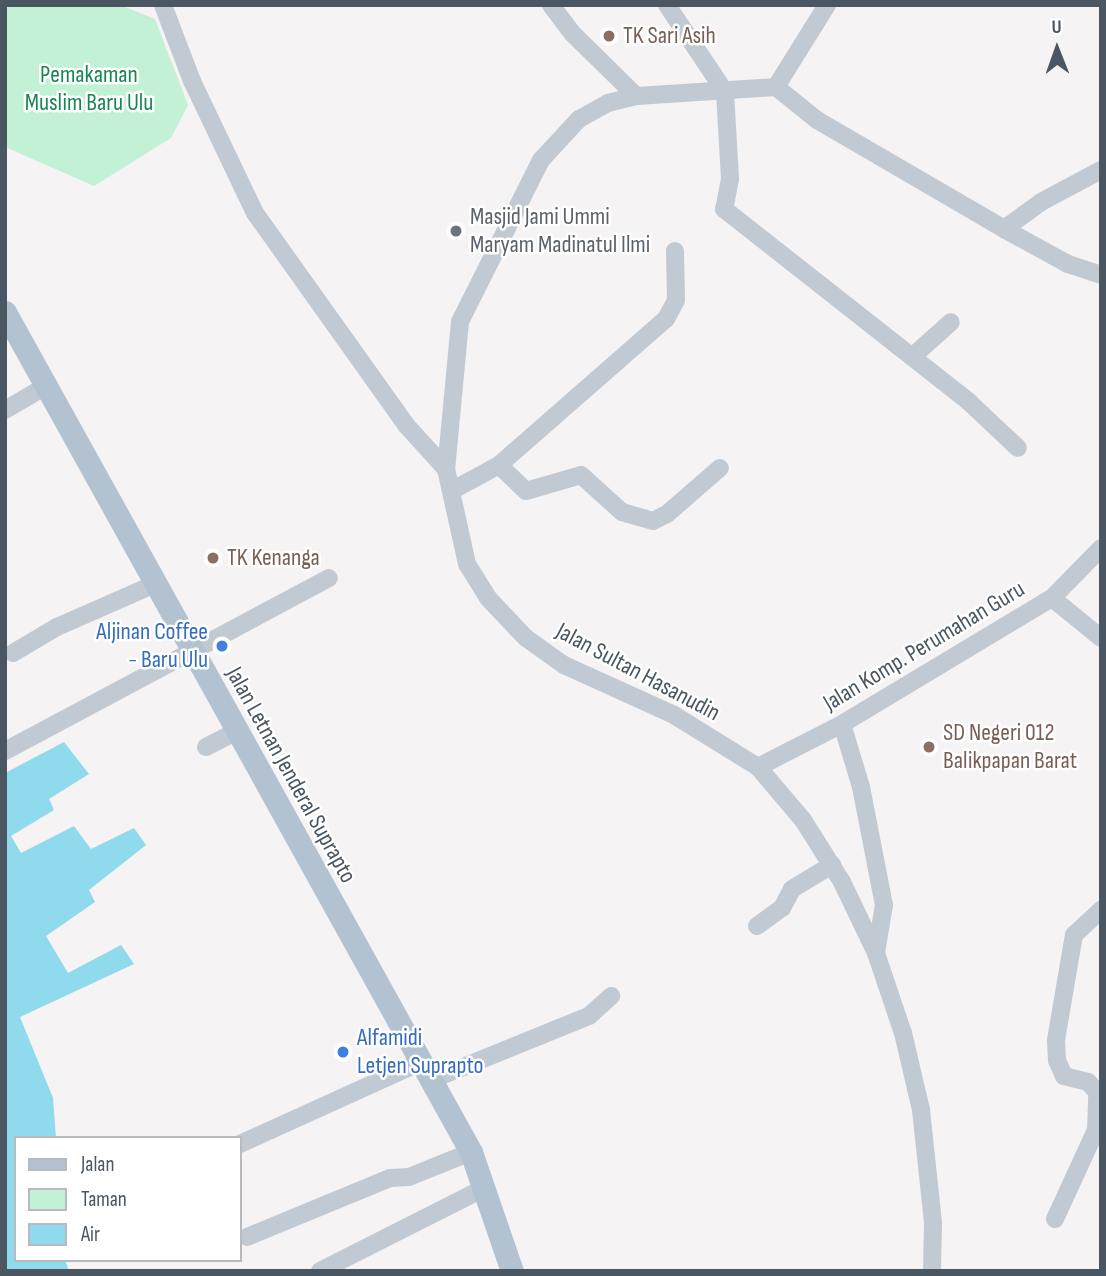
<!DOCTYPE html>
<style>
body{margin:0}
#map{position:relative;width:1106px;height:1276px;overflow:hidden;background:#f5f3f3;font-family:"Sofia Sans Condensed",sans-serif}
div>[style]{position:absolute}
.green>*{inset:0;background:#c3f1d5}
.water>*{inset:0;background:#90daee}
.minor>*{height:18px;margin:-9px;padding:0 9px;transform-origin:9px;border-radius:9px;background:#c1cad2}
.major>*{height:23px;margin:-11.5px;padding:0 11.5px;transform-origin:11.5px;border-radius:11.5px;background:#b3c2d1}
.dots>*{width:19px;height:19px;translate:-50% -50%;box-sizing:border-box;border:4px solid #fff;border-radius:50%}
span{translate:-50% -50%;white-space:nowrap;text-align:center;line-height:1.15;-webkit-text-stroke:5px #fff;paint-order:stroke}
.education-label{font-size:24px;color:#785e54}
.left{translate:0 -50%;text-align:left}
.park-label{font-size:24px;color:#17864f}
.worship-label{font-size:24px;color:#5b616d}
.shop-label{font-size:24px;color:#366cbe}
.right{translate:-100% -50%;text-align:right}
.street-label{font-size:24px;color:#4a5661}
.frame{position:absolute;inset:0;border:7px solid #4a5661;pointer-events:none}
.legend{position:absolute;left:14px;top:1136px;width:228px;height:126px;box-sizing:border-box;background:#fff;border:2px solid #b7bbc0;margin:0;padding:9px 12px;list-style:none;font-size:21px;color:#4a5661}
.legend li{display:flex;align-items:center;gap:14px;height:35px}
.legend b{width:35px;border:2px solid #b7bbc0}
.north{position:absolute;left:1022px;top:14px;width:70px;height:70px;-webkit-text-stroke:5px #fff;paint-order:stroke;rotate:359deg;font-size:19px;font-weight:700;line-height:28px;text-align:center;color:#4a5661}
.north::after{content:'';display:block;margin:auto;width:24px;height:32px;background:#4a5661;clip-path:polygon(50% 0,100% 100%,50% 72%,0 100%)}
</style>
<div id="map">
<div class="green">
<i style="clip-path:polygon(5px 5px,120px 5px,155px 19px,188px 105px,171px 138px,94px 186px,5px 147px)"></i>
</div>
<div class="water">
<i style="clip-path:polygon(64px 742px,89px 774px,49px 799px,54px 810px,11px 836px,21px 853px,74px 826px,91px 849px,134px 828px,146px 845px,89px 890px,95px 902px,46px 936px,68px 973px,121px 945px,134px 964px,20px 1017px,53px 1098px,56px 1138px,16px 1138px,16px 1260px,65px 1260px,69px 1271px,5px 1271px,5px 773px)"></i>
</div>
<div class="minor">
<i style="left:163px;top:5px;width:81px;rotate:69.1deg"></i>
<i style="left:192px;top:81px;width:146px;rotate:64.5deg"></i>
<i style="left:255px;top:213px;width:260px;rotate:54.5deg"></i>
<i style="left:406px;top:425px;width:59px;rotate:47.7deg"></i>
<i style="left:551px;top:5px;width:36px;rotate:53deg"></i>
<i style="left:573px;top:34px;width:88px;rotate:44.5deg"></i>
<i style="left:667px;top:5px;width:105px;rotate:56.3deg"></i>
<i style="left:725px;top:92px;width:87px;rotate:86.7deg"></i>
<i style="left:730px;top:179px;width:31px;rotate:101deg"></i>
<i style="left:724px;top:209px;width:312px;rotate:38.2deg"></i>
<i style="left:969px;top:402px;width:67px;rotate:43.2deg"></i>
<i style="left:827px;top:5px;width:97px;rotate:121.9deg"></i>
<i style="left:776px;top:87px;width:140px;rotate:176.3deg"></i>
<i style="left:636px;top:96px;width:29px;rotate:166deg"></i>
<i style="left:608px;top:103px;width:33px;rotate:151deg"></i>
<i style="left:579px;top:119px;width:56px;rotate:132.8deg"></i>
<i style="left:541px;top:160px;width:181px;rotate:116.6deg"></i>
<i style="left:460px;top:322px;width:148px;rotate:95.4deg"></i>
<i style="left:446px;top:469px;width:97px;rotate:77.5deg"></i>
<i style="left:467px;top:564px;width:40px;rotate:58deg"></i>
<i style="left:488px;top:598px;width:55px;rotate:46.5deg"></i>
<i style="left:526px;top:638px;width:47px;rotate:35.4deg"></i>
<i style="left:564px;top:665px;width:121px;rotate:24.4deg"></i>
<i style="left:674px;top:715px;width:99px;rotate:31.8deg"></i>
<i style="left:758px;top:767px;width:70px;rotate:49.7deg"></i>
<i style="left:803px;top:820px;width:73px;rotate:57.8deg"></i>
<i style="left:842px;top:882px;width:79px;rotate:64.4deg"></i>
<i style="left:876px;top:953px;width:84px;rotate:71.4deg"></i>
<i style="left:903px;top:1033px;width:79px;rotate:76.8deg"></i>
<i style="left:921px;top:1110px;width:114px;rotate:83.9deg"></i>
<i style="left:933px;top:1223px;width:48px;rotate:91.2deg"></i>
<i style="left:776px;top:87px;width:53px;rotate:38.8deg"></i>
<i style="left:817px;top:120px;width:216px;rotate:30.2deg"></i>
<i style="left:1004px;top:229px;width:73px;rotate:28.7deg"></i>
<i style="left:1068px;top:264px;width:35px;rotate:18deg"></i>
<i style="left:1004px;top:229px;width:46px;rotate:-36.1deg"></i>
<i style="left:1041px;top:202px;width:68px;rotate:-28.1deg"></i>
<i style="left:912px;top:357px;width:52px;rotate:-41.9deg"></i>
<i style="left:5px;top:410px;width:48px;rotate:-30.3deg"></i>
<i style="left:499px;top:465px;width:37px;rotate:44deg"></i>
<i style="left:526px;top:491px;width:57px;rotate:-16.2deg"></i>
<i style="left:581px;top:475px;width:55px;rotate:42.1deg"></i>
<i style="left:622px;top:512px;width:32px;rotate:16deg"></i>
<i style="left:653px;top:521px;width:16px;rotate:-27deg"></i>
<i style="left:667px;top:514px;width:70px;rotate:-41deg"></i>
<i style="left:451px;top:491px;width:55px;rotate:-28.4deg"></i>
<i style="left:499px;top:465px;width:222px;rotate:-41.2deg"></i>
<i style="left:666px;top:319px;width:21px;rotate:-62deg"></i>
<i style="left:676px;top:300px;width:49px;rotate:-91.2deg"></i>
<i style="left:1052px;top:598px;width:63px;rotate:39.2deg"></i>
<i style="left:13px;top:653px;width:51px;rotate:-30.6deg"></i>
<i style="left:57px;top:627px;width:107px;rotate:-23.7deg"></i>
<i style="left:842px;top:724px;width:66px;rotate:73.2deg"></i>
<i style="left:861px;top:787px;width:120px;rotate:79deg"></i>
<i style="left:884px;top:905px;width:49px;rotate:99.5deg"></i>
<i style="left:206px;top:747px;width:35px;rotate:-27deg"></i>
<i style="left:5px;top:751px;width:367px;rotate:-28.1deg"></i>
<i style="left:758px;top:767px;width:94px;rotate:-27.1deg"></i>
<i style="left:842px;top:724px;width:245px;rotate:-31deg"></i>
<i style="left:1052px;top:598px;width:70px;rotate:-45.6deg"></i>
<i style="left:757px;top:926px;width:31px;rotate:-36deg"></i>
<i style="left:782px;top:908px;width:21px;rotate:-62deg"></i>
<i style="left:792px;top:889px;width:47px;rotate:-31deg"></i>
<i style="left:431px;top:1080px;width:170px;rotate:-22.1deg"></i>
<i style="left:589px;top:1016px;width:30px;rotate:-42deg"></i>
<i style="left:240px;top:1144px;width:199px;rotate:-24.4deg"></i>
<i style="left:1055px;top:1219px;width:98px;rotate:-65.3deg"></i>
<i style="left:1096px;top:1130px;width:38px;rotate:-88deg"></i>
<i style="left:1097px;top:1092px;width:13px;rotate:-132deg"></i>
<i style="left:1088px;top:1082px;width:25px;rotate:-166deg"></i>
<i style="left:1064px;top:1076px;width:17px;rotate:-114deg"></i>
<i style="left:1057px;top:1060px;width:20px;rotate:-93deg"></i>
<i style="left:1056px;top:1040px;width:107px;rotate:-80.3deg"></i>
<i style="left:1074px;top:935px;width:37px;rotate:-43deg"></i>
<i style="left:247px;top:1237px;width:155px;rotate:-22.4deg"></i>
<i style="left:390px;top:1178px;width:19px;rotate:-3deg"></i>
<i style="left:409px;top:1177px;width:67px;rotate:-22deg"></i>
<i style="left:320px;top:1271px;width:186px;rotate:-26.8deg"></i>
</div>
<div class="major">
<i style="left:5px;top:312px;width:961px;rotate:60.98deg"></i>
<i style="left:471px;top:1152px;width:126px;rotate:71deg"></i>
</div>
<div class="dots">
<i style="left:609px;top:36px;background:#8d6e63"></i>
<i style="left:456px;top:231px;background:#6b7280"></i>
<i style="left:213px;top:558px;background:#8d6e63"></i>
<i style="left:222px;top:646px;background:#3f7fe0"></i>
<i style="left:929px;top:747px;background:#8d6e63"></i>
<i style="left:343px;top:1052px;background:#3f7fe0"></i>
</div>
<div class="education-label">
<span class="left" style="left:623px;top:36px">TK Sari Asih</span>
<span class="left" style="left:227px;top:558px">TK Kenanga</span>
<span class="left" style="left:943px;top:747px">SD Negeri 012<br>Balikpapan Barat</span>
</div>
<div class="park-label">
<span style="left:89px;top:89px">Pemakaman<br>Muslim Baru Ulu</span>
</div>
<div class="worship-label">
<span class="left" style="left:470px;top:231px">Masjid Jami Ummi<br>Maryam Madinatul Ilmi</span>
</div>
<div class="shop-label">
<span class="right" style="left:208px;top:646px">Aljinan Coffee<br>- Baru Ulu</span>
<span class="left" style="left:357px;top:1052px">Alfamidi<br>Letjen Suprapto</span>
</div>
<div class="street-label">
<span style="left:924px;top:646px;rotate:-31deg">Jalan Komp. Perumahan Guru</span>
<span style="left:638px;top:672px;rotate:28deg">Jalan Sultan Hasanudin</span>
<span style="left:291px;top:775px;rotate:61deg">Jalan Letnan Jenderal Suprapto</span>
</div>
<div class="frame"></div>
<ul class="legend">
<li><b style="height:9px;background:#b3c2d1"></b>Jalan</li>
<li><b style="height:19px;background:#c3f1d5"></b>Taman</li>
<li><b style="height:19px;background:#90daee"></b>Air</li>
</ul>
<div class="north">U</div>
</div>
